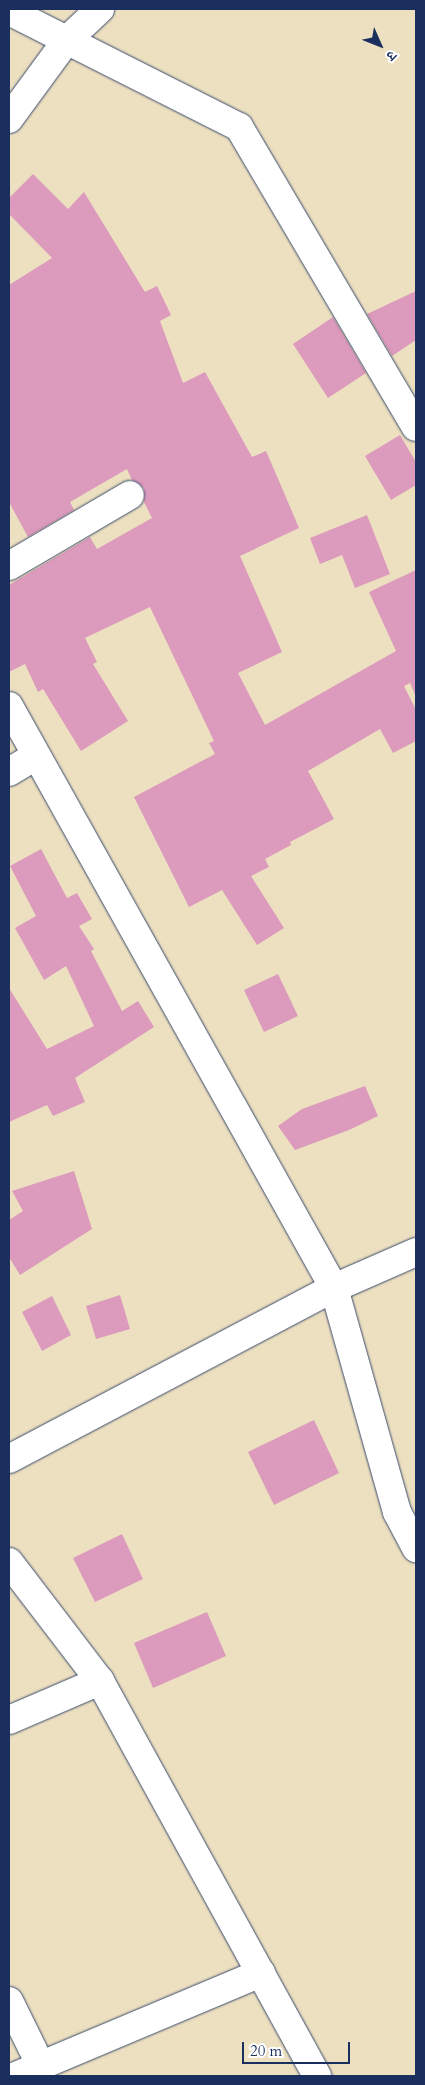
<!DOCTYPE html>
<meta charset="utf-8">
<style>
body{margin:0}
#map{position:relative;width:425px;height:2085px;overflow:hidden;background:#ede0c0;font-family:Cardo,"Noto Serif Devanagari",serif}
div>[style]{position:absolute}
.building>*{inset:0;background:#dc9abc}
.roads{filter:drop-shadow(0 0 1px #3a4a6d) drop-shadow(0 0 1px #3a4a6d)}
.minor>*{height:28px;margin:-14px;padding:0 14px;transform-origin:14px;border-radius:14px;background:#fff}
.tertiary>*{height:28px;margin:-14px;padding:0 14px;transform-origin:14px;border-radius:14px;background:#fff}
span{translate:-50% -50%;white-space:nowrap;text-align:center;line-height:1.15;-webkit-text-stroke:4.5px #fff;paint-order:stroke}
.frame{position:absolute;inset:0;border:10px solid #1b2f5e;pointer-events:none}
.north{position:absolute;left:355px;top:20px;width:50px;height:50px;-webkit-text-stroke:4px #fff;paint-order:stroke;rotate:134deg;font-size:14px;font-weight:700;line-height:20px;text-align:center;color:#1b2f5e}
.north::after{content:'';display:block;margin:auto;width:18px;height:22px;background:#1b2f5e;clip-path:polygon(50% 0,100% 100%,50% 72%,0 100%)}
.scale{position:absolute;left:242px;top:2042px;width:108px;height:22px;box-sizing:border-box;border:2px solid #1b2f5e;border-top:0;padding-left:6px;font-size:15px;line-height:18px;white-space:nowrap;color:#1b2f5e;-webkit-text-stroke:4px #fff;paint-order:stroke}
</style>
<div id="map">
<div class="building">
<i style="clip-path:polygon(33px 174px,68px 209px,84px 192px,145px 292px,157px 286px,171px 315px,160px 321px,183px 383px,205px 372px,252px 457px,266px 451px,279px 481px,299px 528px,240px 556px,282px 652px,238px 673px,265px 725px,396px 651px,369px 592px,416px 570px,416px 697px,410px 683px,404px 686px,416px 710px,416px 741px,393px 753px,380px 729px,308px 771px,334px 819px,290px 842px,291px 845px,265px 859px,269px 867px,251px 876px,284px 928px,257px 945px,222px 890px,189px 907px,134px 797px,215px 754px,209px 743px,214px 741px,150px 607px,85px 638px,97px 662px,93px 664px,128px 721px,81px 751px,43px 689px,38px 692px,25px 664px,9px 672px,9px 585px,90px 537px,97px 549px,152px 518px,144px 502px,144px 488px,132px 480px,127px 469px,70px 502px,74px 510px,28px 537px,9px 502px,9px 285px,52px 258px,9px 214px,9px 198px)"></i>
<i style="clip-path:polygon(416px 291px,416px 340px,392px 356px,367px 314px)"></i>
<i style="clip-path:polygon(333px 317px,366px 373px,328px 398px,293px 344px)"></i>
<i style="clip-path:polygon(400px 435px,416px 462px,416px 485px,391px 500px,365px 456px)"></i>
<i style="clip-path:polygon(367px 515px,390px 574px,355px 588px,342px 555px,320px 564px,310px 538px)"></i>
<i style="clip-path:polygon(41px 849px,67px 898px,77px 893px,92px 919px,79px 926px,94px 949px,91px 951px,122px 1011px,138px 1001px,154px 1027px,75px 1078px,85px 1102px,53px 1116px,47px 1105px,9px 1122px,9px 988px,47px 1049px,94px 1026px,66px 966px,44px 980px,15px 928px,36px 916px,10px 866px)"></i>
<i style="clip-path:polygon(278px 974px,298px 1016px,264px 1032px,244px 990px)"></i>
<i style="clip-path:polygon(365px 1086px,378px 1116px,349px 1130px,295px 1150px,278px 1126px,302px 1109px)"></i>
<i style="clip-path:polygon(74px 1171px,92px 1229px,20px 1275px,9px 1257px,9px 1220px,23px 1211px,12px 1191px)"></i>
<i style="clip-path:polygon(120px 1295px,130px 1329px,96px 1339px,86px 1306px)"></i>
<i style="clip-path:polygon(52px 1296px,71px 1335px,42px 1351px,22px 1312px)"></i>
<i style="clip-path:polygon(314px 1420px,339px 1473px,274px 1505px,248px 1452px)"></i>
<i style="clip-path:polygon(122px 1534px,143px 1579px,95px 1602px,73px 1558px)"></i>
<i style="clip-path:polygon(207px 1612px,226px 1656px,153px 1688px,134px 1643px)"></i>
</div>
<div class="roads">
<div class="minor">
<i style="left:9px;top:119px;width:97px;rotate:-53.8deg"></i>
<i style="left:9px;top:566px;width:140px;rotate:-30.4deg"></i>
<i style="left:9px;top:706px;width:667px;rotate:60.82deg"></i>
<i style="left:334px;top:1288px;width:233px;rotate:74.3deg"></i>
<i style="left:397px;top:1512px;width:41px;rotate:62.2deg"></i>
<i style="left:9px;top:772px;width:31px;rotate:-31deg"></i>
<i style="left:9px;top:1562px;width:150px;rotate:52.6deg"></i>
<i style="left:100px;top:1681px;width:451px;rotate:61.2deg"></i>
<i style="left:9px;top:1720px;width:99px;rotate:-23.2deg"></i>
<i style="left:9px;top:2001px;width:72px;rotate:63.8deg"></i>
<i style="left:16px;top:2076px;width:266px;rotate:-22.8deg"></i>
</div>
<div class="tertiary">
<i style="left:9px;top:11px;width:258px;rotate:26.8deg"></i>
<i style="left:239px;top:127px;width:348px;rotate:59.5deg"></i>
<i style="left:66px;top:41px;width:47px;rotate:-43.3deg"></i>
<i style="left:9px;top:1459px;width:367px;rotate:-27.8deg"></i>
<i style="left:334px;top:1288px;width:90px;rotate:-23.7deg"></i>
</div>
</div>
<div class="frame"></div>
<div class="north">उ</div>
<div class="scale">20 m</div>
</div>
